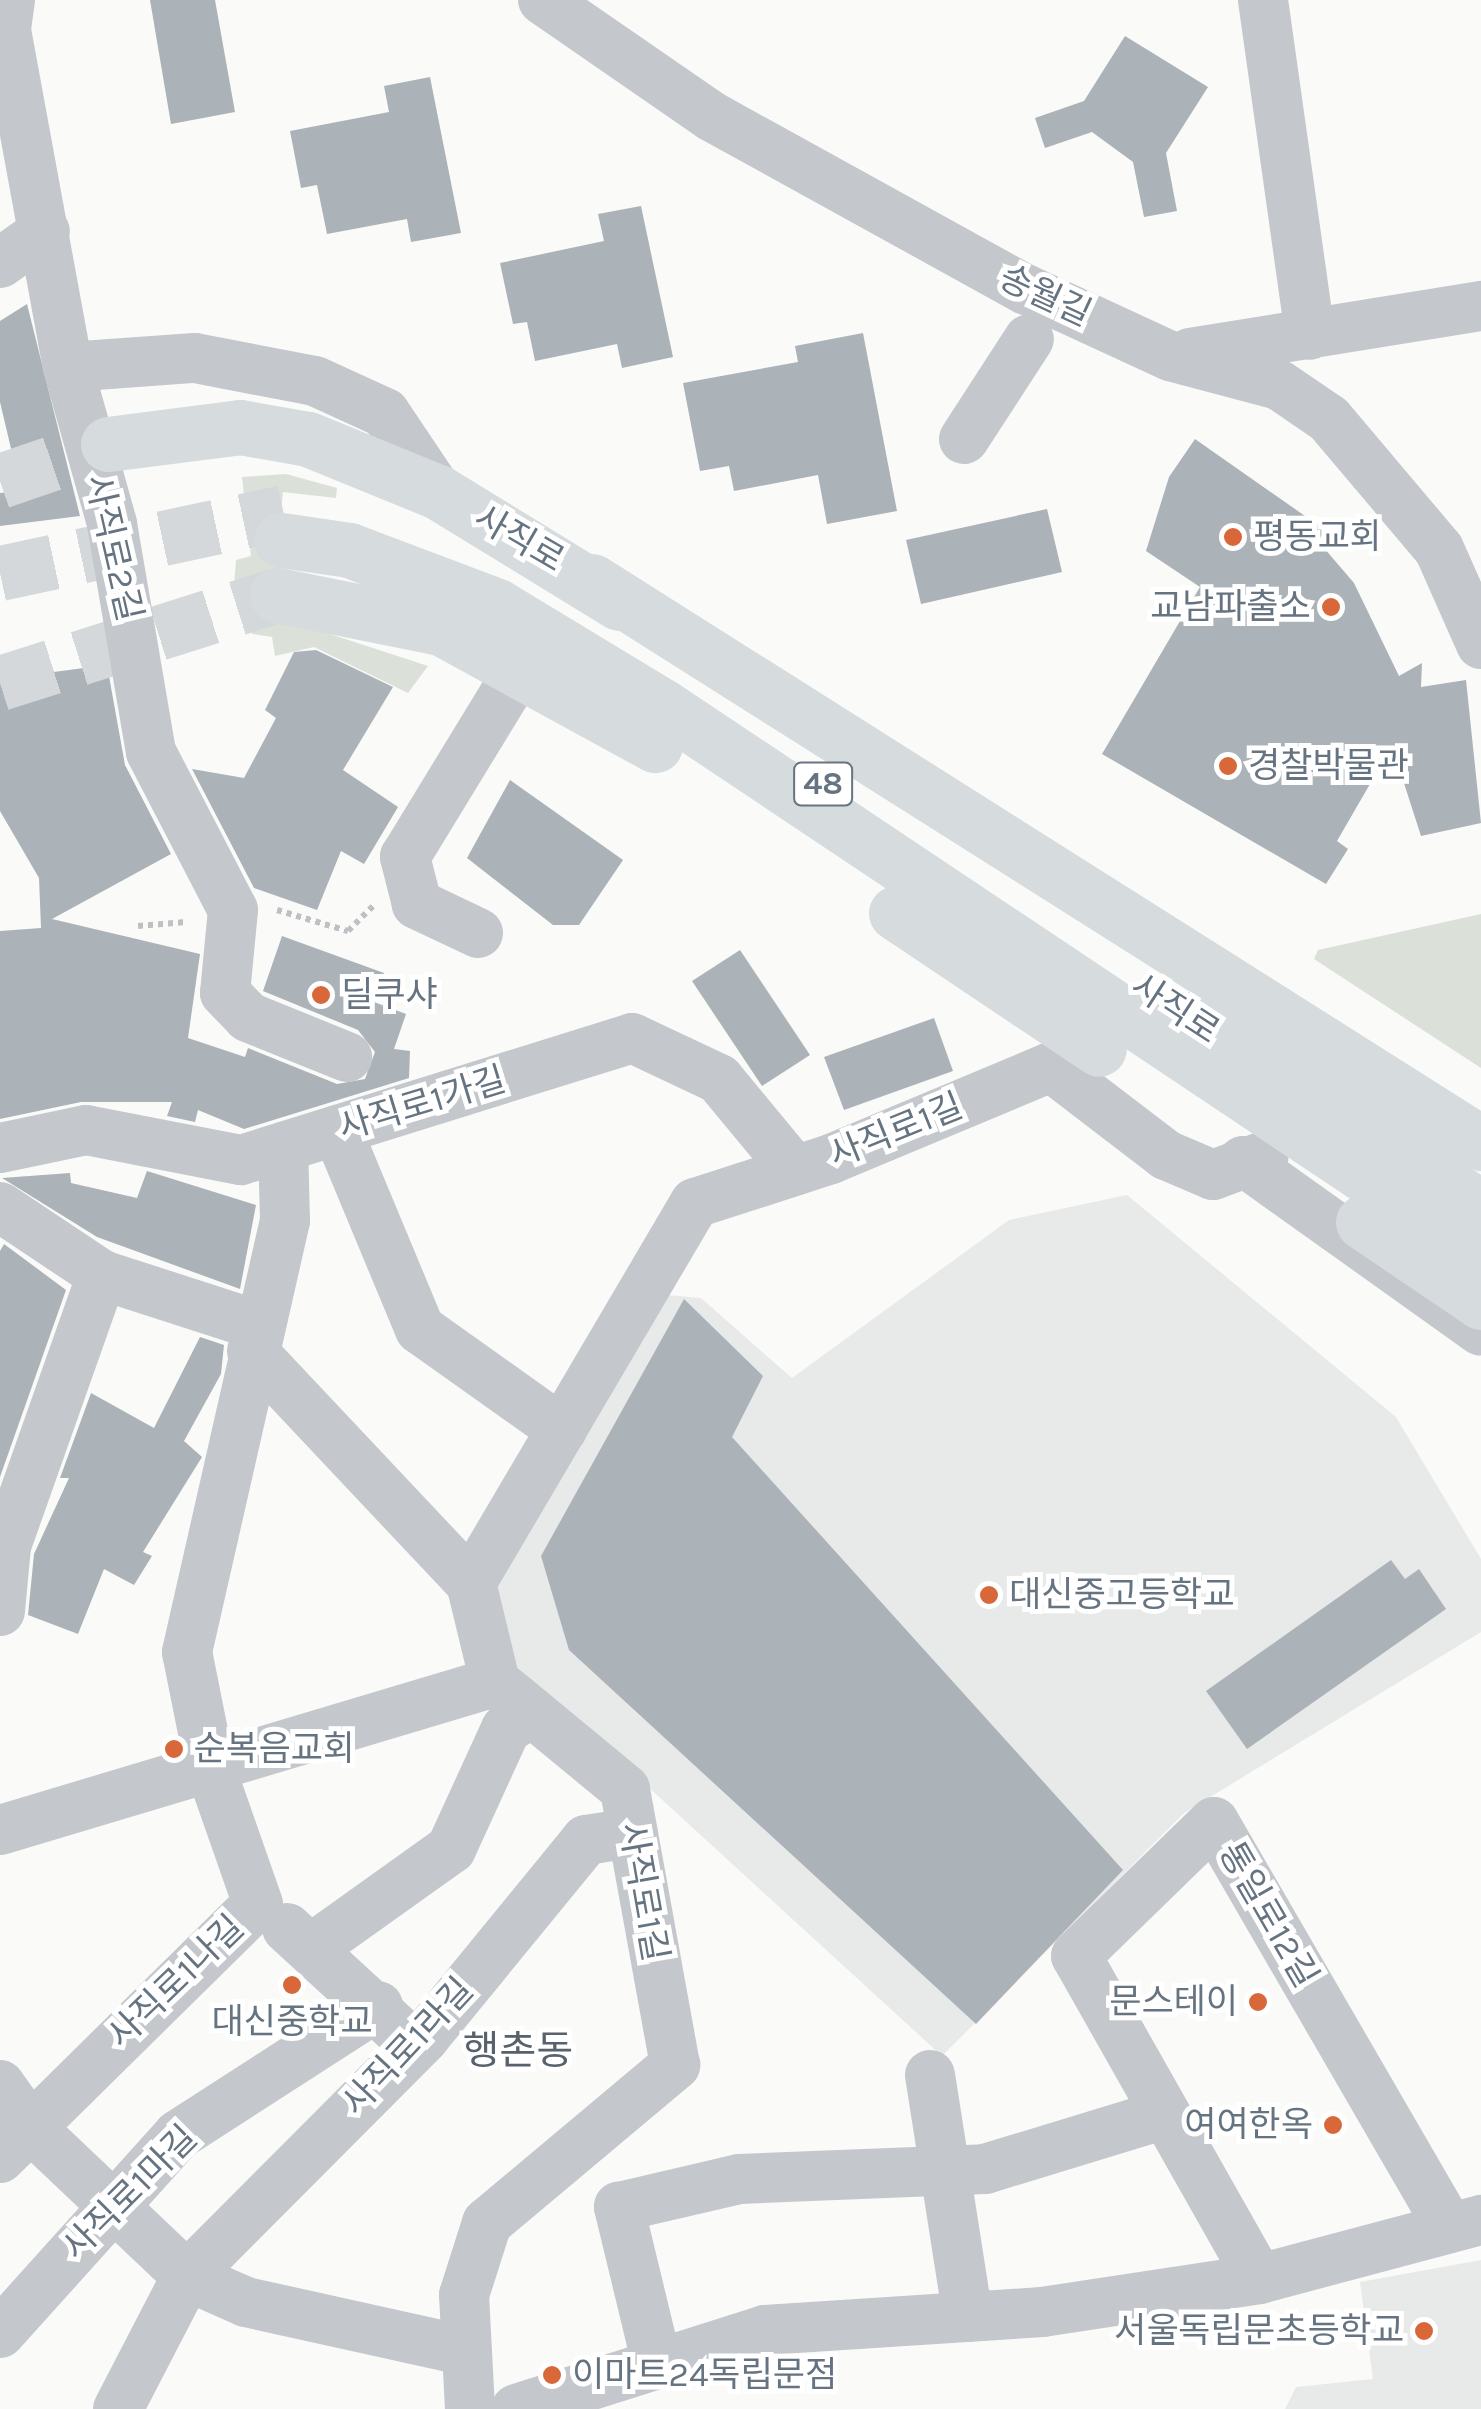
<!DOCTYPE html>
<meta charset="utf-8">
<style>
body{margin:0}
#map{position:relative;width:1481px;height:2409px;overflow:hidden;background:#fafaf8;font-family:Karla,"Noto Sans KR",sans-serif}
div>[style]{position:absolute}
.built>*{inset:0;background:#e8e9e9}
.green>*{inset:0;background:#dbe0d9}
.building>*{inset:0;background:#abb2b8}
.major-tunnel>*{height:55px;margin-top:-27.5px;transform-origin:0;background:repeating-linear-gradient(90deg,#d5d8da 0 55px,transparent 0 83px)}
.path>*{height:6px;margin-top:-3px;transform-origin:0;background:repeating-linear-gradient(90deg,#bec0c3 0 5px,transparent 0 10px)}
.minor>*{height:50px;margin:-25px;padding:0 25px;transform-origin:25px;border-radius:25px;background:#c4c7cb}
.major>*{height:55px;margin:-27.5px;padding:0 27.5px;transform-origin:27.5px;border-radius:27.5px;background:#d6dbde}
.dots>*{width:28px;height:28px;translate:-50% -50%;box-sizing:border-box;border:5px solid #fff;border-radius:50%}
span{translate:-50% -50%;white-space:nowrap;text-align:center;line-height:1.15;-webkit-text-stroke:10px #fff;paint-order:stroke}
.shield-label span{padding:2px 8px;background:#fff;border:2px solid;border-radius:8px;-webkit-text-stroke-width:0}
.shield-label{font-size:32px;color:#667481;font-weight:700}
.street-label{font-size:35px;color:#667481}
.poi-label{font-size:35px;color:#667481}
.left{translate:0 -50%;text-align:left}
.right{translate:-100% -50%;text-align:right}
.quarter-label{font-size:40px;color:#58626c}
</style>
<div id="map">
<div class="built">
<i style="clip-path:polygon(1127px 1195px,1396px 1417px,1481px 1559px,1481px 1632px,1184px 1813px,942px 2056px,503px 1654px,493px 1558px,645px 1293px,701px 1298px,792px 1378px,1009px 1220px)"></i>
<i style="clip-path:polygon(1481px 2260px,1481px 2409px,1285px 2409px,1296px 2387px,1373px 2379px,1360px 2282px)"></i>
</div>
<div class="green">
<i style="clip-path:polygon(286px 474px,337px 488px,336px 498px,283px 492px,277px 551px,336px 574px,278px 568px,272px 615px,428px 666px,408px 693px,314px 647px,275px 656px,272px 637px,252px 634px,253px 588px,234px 585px,236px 560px,251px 556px,242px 477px)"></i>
<i style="clip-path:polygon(1481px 914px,1481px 1068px,1314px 959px,1318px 950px)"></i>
</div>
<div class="building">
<i style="clip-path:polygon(150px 0,215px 0,235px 112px,171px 124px)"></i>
<i style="clip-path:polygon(1125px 36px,1208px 87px,1166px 153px,1177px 211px,1144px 217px,1133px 162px,1092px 132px,1045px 148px,1035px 118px,1084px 101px)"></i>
<i style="clip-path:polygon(430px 77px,461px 233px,411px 242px,407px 219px,327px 234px,317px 185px,301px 188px,290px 131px,389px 112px,384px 86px)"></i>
<i style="clip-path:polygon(641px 206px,673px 357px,622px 368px,617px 344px,535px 361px,527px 322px,513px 324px,500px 263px,604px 241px,598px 214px)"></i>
<i style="clip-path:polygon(27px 304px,80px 516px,0 526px,0 493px,21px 491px,0 402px,0 321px)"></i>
<i style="clip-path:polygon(863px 333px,897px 511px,827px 524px,818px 475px,734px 491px,729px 466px,700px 471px,683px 383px,798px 362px,795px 346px)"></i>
<i style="clip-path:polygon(1195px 439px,1325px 530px,1318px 541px,1354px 583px,1399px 676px,1422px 663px,1421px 687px,1466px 680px,1481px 823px,1421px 836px,1392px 746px,1337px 841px,1348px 849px,1326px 884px,1102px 754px,1200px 587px,1146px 551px,1169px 477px)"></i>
<i style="clip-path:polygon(1047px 509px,1062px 572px,921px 604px,906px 540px)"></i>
<i style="clip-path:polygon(316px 650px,393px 687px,343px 770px,398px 807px,364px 864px,341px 851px,317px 910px,254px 888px,192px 769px,244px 778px,276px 718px,265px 710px,294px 652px)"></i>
<i style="clip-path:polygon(107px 665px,125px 765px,171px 854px,52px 919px,200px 954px,188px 1038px,245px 1057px,248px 1048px,337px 1084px,365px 1079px,375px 1052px,358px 1030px,263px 991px,282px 936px,384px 973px,374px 1002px,406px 1014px,394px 1049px,410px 1051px,409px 1078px,244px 1129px,198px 1110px,195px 1122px,167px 1116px,172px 1102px,81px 1102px,0 1119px,0 931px,41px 928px,39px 878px,0 811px,0 679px)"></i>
<i style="clip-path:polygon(510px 780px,623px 860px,579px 925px,553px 925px,467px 858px)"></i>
<i style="clip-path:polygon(740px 950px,810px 1055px,762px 1086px,692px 981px)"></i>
<i style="clip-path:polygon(934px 1018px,953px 1071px,844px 1110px,824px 1057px)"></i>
<i style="clip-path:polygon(147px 1171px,256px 1205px,240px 1289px,97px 1237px,2px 1178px,70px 1173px,71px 1183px,137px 1198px)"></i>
<i style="clip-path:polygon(4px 1244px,66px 1290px,0 1477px,0 1251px)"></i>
<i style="clip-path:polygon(684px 1299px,763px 1376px,732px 1437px,1123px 1870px,976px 2024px,569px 1650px,541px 1556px)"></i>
<i style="clip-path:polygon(200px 1337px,224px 1345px,221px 1374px,184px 1441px,202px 1457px,143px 1552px,152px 1556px,134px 1585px,104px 1569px,78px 1634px,28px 1615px,34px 1554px,69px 1478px,60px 1478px,91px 1393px,154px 1428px)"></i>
<i style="clip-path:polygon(1391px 1560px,1405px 1579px,1419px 1569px,1446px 1609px,1247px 1749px,1206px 1691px)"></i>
</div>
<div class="major-tunnel">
<i style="left:0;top:481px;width:114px;rotate:-18.9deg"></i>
<i style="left:0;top:573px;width:290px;rotate:-12.1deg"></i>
<i style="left:0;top:683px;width:291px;rotate:-17.6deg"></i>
</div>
<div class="path">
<i style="left:277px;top:910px;width:74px;rotate:16.5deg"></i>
<i style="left:348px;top:931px;width:37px;rotate:-45deg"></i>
<i style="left:138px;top:926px;width:48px;rotate:-4.8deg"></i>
</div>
<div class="minor">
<i style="left:10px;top:0;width:30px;rotate:98deg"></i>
<i style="left:6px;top:30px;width:343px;rotate:79.6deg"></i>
<i style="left:68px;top:367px;width:163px;rotate:74.3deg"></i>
<i style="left:112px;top:524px;width:231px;rotate:80.3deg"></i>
<i style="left:151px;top:752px;width:178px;rotate:62.6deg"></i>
<i style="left:233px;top:910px;width:83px;rotate:95.5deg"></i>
<i style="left:225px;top:993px;width:33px;rotate:46deg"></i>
<i style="left:248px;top:1017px;width:107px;rotate:22deg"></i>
<i style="left:543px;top:0;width:204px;rotate:34.6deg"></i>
<i style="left:711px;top:116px;width:359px;rotate:28.9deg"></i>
<i style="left:1025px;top:289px;width:160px;rotate:24.8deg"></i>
<i style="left:1170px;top:356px;width:113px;rotate:14.9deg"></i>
<i style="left:1279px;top:385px;width:60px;rotate:34.2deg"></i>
<i style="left:1329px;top:419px;width:170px;rotate:49.8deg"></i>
<i style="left:1439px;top:549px;width:104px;rotate:66.1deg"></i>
<i style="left:1263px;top:0;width:338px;rotate:82deg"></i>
<i style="left:0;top:263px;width:55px;rotate:-35.4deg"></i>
<i style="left:1190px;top:353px;width:295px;rotate:-9.2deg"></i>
<i style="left:68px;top:367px;width:127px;rotate:-4.1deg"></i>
<i style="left:195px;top:358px;width:122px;rotate:10.9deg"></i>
<i style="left:315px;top:381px;width:77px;rotate:24.6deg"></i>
<i style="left:385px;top:413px;width:95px;rotate:56.1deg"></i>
<i style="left:964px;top:439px;width:119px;rotate:-57deg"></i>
<i style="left:478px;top:933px;width:68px;rotate:-154.6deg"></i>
<i style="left:417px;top:904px;width:49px;rotate:-104.3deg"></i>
<i style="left:405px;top:857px;width:223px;rotate:-58.6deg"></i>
<i style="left:337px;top:1130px;width:216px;rotate:67.4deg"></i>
<i style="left:420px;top:1329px;width:174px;rotate:35.4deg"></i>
<i style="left:0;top:1148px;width:88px;rotate:-11.8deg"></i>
<i style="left:86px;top:1130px;width:158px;rotate:11deg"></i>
<i style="left:241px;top:1160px;width:410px;rotate:-17.3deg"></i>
<i style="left:632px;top:1038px;width:96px;rotate:25.2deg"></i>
<i style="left:719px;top:1079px;width:119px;rotate:50.4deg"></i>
<i style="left:1243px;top:1161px;width:292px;rotate:35.5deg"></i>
<i style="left:0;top:1207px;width:123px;rotate:33.7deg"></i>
<i style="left:102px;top:1275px;width:166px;rotate:17.9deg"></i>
<i style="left:252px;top:1351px;width:319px;rotate:46.7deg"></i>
<i style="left:0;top:1611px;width:65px;rotate:-84.7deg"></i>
<i style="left:6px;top:1546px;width:288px;rotate:-70.5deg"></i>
<i style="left:0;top:1830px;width:517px;rotate:-16.65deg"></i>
<i style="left:287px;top:1928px;width:149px;rotate:42.6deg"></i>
<i style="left:312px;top:1948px;width:171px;rotate:-35.5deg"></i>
<i style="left:451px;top:1849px;width:132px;rotate:-65.4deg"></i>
<i style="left:506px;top:1729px;width:31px;rotate:-33deg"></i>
<i style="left:930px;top:2075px;width:245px;rotate:81.1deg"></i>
<i style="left:0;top:2085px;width:52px;rotate:54.5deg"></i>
<i style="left:30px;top:2127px;width:216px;rotate:43.5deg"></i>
<i style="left:187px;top:2276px;width:64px;rotate:23.8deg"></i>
<i style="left:246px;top:2302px;width:226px;rotate:12.5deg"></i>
<i style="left:0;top:2158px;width:362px;rotate:-44.6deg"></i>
<i style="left:258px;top:1904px;width:145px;rotate:-109.3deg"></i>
<i style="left:210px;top:1767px;width:117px;rotate:-101.3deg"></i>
<i style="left:187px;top:1652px;width:442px;rotate:-77.2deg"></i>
<i style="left:285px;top:1221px;width:74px;rotate:-91.5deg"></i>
<i style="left:1259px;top:2279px;width:371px;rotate:-119.5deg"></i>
<i style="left:1076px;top:1956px;width:192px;rotate:-44.2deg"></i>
<i style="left:1214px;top:1822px;width:469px;rotate:59.9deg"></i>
<i style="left:0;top:2333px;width:266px;rotate:-48deg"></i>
<i style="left:178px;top:2135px;width:238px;rotate:-32.8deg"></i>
<i style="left:657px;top:2364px;width:162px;rotate:-103.6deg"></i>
<i style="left:619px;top:2207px;width:123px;rotate:-13.1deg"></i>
<i style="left:739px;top:2179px;width:246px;rotate:-2.3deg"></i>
<i style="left:985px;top:2169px;width:188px;rotate:-17deg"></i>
<i style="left:118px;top:2409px;width:150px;rotate:-62.6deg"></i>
<i style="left:187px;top:2276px;width:336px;rotate:-45.1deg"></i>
<i style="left:424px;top:2038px;width:256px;rotate:-50.7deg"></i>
<i style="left:586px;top:1840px;width:47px;rotate:-8.7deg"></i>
<i style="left:470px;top:2409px;width:114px;rotate:-93deg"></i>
<i style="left:464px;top:2295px;width:76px;rotate:-72.3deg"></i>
<i style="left:487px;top:2223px;width:246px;rotate:-40deg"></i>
<i style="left:675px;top:2065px;width:280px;rotate:-100.3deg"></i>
<i style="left:625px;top:1789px;width:168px;rotate:-140.5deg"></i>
<i style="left:495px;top:1682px;width:102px;rotate:-103.6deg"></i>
<i style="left:471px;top:1583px;width:441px;rotate:-59.5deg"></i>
<i style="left:695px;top:1203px;width:143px;rotate:-17.9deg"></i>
<i style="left:831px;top:1159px;width:238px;rotate:-22.7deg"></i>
<i style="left:1051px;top:1067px;width:145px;rotate:37.4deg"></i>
<i style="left:1166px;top:1155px;width:51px;rotate:23.1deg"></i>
<i style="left:1213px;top:1175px;width:54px;rotate:-20.4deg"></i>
<i style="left:516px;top:2409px;width:261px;rotate:-17.6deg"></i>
<i style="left:765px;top:2330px;width:278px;rotate:-3.7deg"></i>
<i style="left:1042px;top:2312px;width:219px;rotate:-8.6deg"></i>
<i style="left:1259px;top:2279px;width:230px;rotate:-14.9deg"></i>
</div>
<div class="major">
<i style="left:108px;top:444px;width:133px;rotate:-7.3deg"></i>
<i style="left:240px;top:427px;width:69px;rotate:10deg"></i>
<i style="left:308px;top:439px;width:140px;rotate:22.2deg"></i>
<i style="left:438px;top:492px;width:212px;rotate:31.5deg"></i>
<i style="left:281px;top:540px;width:69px;rotate:8.4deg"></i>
<i style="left:349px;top:550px;width:158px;rotate:20.7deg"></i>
<i style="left:497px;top:606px;width:195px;rotate:31.2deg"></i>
<i style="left:664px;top:707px;width:983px;rotate:33.75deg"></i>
<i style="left:592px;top:581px;width:1052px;rotate:32.3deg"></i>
<i style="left:277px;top:595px;width:167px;rotate:11.4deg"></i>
<i style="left:441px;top:628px;width:244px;rotate:28.7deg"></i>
<i style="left:896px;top:913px;width:244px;rotate:33.8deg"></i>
<i style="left:1190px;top:1019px;width:346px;rotate:32.9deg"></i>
<i style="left:1363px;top:1222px;width:143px;rotate:34.1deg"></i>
</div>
<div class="dots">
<i style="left:1233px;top:537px;background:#d86839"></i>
<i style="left:1331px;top:607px;background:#d86839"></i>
<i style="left:1228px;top:766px;background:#d86839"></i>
<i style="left:321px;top:995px;background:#d86839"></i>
<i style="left:989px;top:1595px;background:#d86839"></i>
<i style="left:174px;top:1749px;background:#d86839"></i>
<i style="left:292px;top:1985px;background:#d86839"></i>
<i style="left:1258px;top:2002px;background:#d86839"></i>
<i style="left:1333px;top:2125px;background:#d86839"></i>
<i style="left:1424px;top:2331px;background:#d86839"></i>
<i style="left:552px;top:2375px;background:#d86839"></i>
</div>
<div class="shield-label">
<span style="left:823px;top:784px">48</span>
</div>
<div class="street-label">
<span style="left:1045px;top:296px;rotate:25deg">송월길</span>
<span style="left:519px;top:539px;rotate:30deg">사직로</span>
<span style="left:113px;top:548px;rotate:77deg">사직로2길</span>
<span style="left:1175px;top:1009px;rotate:33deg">사직로</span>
<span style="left:422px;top:1104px;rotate:-17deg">사직로1가길</span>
<span style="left:896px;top:1131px;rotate:-22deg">사직로1길</span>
<span style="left:643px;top:1892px;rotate:80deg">사직로1길</span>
<span style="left:1268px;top:1915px;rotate:60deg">통일로12길</span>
<span style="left:176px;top:1982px;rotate:-44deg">사직로1나길</span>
<span style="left:408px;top:2047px;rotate:-47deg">사직로1라길</span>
<span style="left:130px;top:2193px;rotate:-45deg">사직로1마길</span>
</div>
<div class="poi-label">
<span class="left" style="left:1253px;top:537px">평동교회</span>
<span class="right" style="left:1311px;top:607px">교남파출소</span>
<span class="left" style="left:1248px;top:766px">경찰박물관</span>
<span class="left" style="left:341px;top:995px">딜쿠샤</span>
<span class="left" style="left:1009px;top:1595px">대신중고등학교</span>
<span class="left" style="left:194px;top:1749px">순복음교회</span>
<span class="right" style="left:1238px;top:2002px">문스테이</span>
<span style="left:292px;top:2022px">대신중학교</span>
<span class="right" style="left:1313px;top:2125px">여여한옥</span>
<span class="right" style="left:1404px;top:2331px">서울독립문초등학교</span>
<span class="left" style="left:572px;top:2375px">이마트24독립문점</span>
</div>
<div class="quarter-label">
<span style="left:518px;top:2051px">행촌동</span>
</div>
</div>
